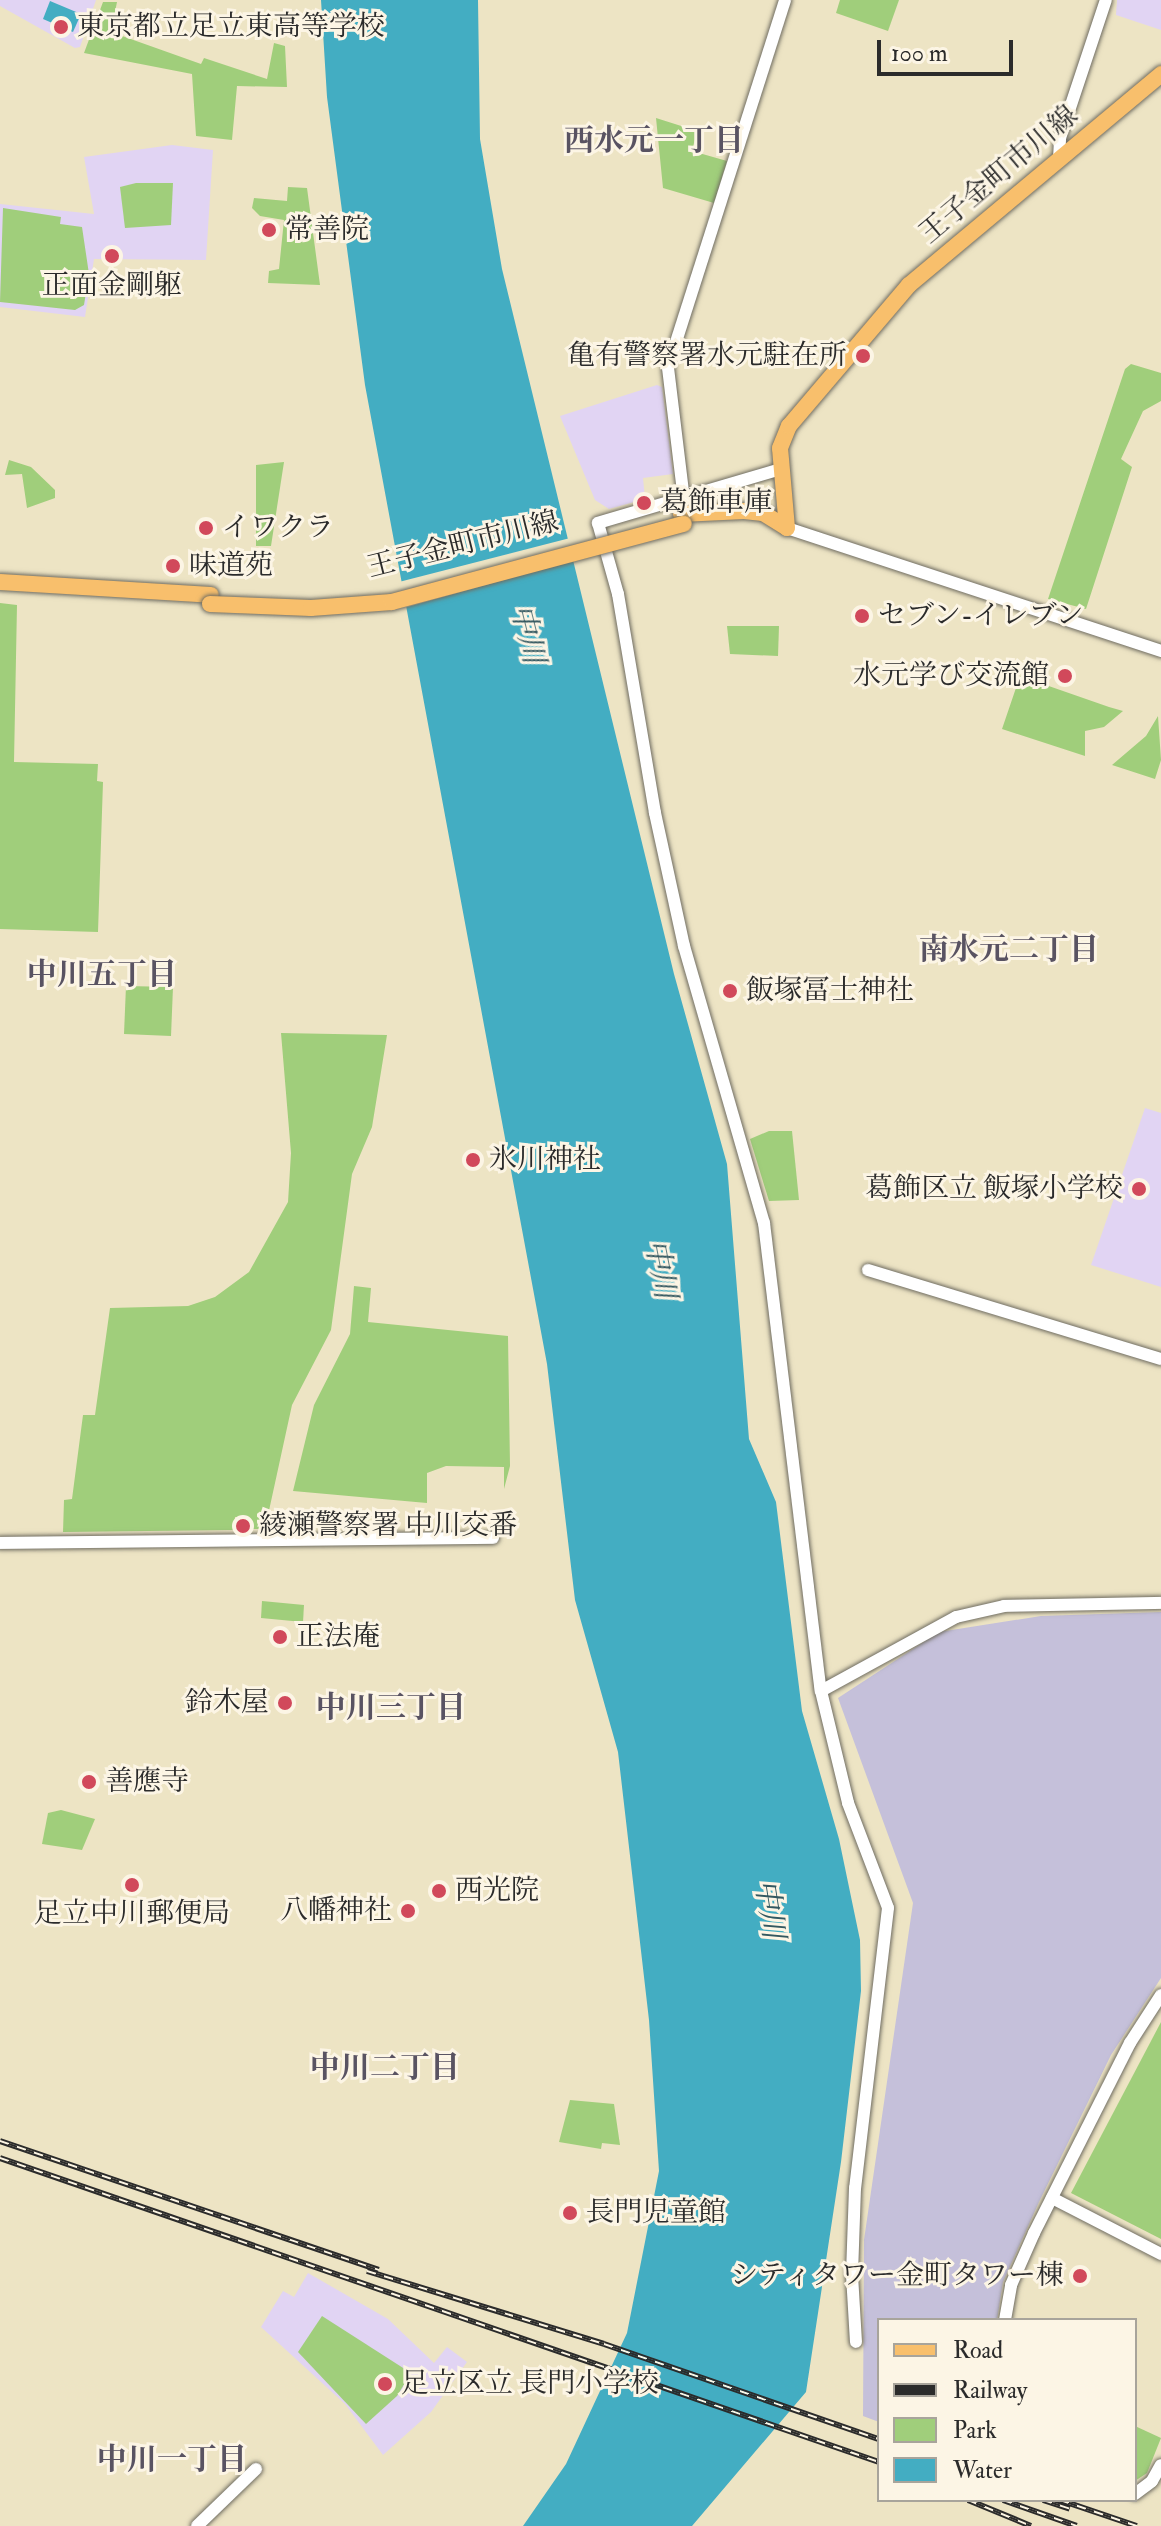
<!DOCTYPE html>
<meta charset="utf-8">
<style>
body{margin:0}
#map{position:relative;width:1161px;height:2526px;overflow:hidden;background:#ede4c4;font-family:"IM FELL Double Pica","Noto Serif JP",serif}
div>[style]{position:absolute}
.built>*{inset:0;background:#e1d4f3}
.industrial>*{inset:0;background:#c5c0da}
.green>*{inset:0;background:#a0ce7b}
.water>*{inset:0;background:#43adc2}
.pier>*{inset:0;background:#ede4c4}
.roads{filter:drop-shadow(0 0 2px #6f6c61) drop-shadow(0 0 2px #6f6c61)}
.tertiary>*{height:12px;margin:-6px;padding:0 6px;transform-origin:6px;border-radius:6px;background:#fff}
.primary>*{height:16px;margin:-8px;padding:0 8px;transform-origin:8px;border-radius:8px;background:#f8bf6c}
.rail>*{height:6px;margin-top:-3px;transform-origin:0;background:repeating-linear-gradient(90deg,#fcf5e5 0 9px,#2b2b2b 0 18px);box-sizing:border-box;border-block:2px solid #2b2b2b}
.bridges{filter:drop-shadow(0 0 2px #6f6c61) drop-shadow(0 0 2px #6f6c61)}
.primary-bridge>*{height:16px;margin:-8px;padding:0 8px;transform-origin:8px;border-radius:8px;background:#f8bf6c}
.dots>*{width:22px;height:22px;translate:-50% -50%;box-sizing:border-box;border:4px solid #fcf5e5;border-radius:50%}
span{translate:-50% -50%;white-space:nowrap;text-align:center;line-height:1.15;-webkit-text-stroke:6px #fcf5e5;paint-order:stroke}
.poi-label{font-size:28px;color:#2b2b2b}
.left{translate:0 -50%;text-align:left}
.right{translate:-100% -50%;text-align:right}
.street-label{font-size:28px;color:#2b2b2b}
.neighbourhood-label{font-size:30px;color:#595362;font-weight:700}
.water-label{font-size:30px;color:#335860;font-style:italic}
.legend{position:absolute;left:877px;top:2318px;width:260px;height:184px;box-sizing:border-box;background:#fcf5e5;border:2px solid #a8a49b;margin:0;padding:10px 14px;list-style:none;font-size:24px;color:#2b2b2b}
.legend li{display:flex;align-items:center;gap:16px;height:40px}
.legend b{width:40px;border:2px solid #a8a49b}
.scale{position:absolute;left:877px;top:40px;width:136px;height:36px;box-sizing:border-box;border:4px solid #2b2b2b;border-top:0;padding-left:10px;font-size:24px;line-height:28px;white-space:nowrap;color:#2b2b2b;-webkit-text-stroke:6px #fcf5e5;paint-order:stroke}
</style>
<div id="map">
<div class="built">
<i style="clip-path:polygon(0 0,96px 0,80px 47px,75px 48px,0 6px)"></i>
<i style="clip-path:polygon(1117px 0,1161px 0,1161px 30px,1116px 15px)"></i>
<i style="clip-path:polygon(172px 145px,213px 150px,206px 260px,94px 259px,85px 317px,0 307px,0 204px,94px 214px,84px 157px)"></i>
<i style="clip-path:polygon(657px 385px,662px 387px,673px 474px,643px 478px,645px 499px,609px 509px,595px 500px,560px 416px)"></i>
<i style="clip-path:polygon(1145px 1108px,1161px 1113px,1161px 1287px,1091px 1265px)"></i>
<i style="clip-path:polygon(308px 2273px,388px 2319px,434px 2363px,447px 2347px,467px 2362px,431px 2412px,383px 2455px,345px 2404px,261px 2327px,283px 2291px,294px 2297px)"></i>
</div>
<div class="industrial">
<i style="clip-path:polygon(1161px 1612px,1161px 1978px,1111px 2055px,1039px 2202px,1003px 2282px,997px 2320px,879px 2320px,879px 2422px,863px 2416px,864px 2240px,913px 1903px,838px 1698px,939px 1632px,1041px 1616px)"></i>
</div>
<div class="green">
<i style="clip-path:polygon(840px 0,899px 0,888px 31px,836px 13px)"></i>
<i style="clip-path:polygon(103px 2px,117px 2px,111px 32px,201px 64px,204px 58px,267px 79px,274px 43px,285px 46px,287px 87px,237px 86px,232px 140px,196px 136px,192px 74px,84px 53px)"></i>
<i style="clip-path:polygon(656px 118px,697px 131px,692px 151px,727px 161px,714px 203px,663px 188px)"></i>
<i style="clip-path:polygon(136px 183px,173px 183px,171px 225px,125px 228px,120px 187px)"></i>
<i style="clip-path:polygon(288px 187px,307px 188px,320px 285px,268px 283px,269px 271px,279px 269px,284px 220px,260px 216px,252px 208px,254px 198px,287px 201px)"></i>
<i style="clip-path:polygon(3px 208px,61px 217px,60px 224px,82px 227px,89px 274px,84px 305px,75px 310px,0 302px)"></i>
<i style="clip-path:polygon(1131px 364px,1161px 373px,1161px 401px,1143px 411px,1121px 459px,1132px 467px,1086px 609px,1048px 599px,1125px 369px)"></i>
<i style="clip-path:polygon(9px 460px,31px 467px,55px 490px,55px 498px,27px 508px,22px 474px,5px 475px)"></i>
<i style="clip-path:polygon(284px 462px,271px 546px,256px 546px,256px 465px)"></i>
<i style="clip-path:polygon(0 603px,17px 605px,14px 762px,98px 764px,97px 781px,103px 782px,98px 932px,0 929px)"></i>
<i style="clip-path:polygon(727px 626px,779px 626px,778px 656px,730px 654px)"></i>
<i style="clip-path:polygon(1020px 676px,1109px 707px,1123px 711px,1104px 727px,1085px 731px,1085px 756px,1002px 729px)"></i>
<i style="clip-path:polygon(1158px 716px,1161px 760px,1155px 779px,1112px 765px,1146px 736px)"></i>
<i style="clip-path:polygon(126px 986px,173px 987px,171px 1036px,124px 1034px)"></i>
<i style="clip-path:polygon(281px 1033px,387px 1035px,372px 1127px,352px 1174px,331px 1330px,292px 1405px,265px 1529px,248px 1529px,247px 1518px,235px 1517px,234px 1530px,63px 1532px,64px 1500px,72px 1499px,83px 1415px,95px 1415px,110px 1308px,188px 1306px,215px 1297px,249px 1272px,288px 1202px,291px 1153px)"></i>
<i style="clip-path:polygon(769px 1131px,792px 1131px,799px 1200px,769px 1201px,750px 1139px)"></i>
<i style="clip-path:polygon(354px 1286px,371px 1288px,368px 1322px,508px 1336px,510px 1466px,504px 1489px,504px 1467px,446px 1466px,427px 1473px,427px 1503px,293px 1491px,314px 1405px,350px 1334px)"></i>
<i style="clip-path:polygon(262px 1601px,304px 1605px,303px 1622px,261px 1618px)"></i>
<i style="clip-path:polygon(61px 1810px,95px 1819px,82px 1850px,42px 1844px,48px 1813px)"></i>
<i style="clip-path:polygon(1161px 2022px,1161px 2239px,1071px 2193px)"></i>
<i style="clip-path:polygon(570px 2100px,614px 2104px,620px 2145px,602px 2143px,601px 2149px,559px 2142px)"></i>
<i style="clip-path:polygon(322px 2316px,411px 2373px,397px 2396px,366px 2424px,298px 2352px)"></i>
<i style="clip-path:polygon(1135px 2426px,1161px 2438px,1147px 2473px,1135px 2481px)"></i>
</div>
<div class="water">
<i style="clip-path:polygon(321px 0,478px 0,480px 139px,502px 269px,674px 974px,727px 1164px,749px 1439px,776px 1502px,802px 1711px,839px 1839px,860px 1940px,861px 1991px,841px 2162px,806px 2392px,692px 2526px,523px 2526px,566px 2464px,627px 2333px,659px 2171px,649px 2020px,618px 1752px,575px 1600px,547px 1364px,365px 385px,327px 97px)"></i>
<i style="clip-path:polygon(50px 1px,81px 14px,73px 32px,43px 19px)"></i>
</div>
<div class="pier">
<i style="clip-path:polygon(574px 537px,579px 559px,400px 609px,395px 583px)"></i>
</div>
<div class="roads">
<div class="tertiary">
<i style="left:1059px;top:159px;width:21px;rotate:-87deg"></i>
<i style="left:1060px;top:138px;width:145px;rotate:-71.6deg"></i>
<i style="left:781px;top:469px;width:191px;rotate:163.6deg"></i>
<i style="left:598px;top:523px;width:74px;rotate:74.3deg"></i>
<i style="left:618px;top:594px;width:222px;rotate:80.4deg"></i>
<i style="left:655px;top:813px;width:136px;rotate:77.7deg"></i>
<i style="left:684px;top:946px;width:288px;rotate:73.9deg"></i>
<i style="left:764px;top:1223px;width:471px;rotate:83.1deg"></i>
<i style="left:821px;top:1691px;width:115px;rotate:76.4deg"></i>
<i style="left:848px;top:1803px;width:112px;rotate:69.1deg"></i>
<i style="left:888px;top:1908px;width:282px;rotate:96.7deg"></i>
<i style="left:855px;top:2188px;width:87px;rotate:92deg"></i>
<i style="left:852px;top:2275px;width:67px;rotate:86.6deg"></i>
<i style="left:684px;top:500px;width:134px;rotate:-96.9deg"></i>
<i style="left:668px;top:367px;width:385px;rotate:-72.3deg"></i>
<i style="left:787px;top:528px;width:394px;rotate:18.2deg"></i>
<i style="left:868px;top:1270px;width:306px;rotate:16.9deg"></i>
<i style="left:0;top:1543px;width:493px;rotate:-0.6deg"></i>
<i style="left:821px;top:1691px;width:154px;rotate:-28.7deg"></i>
<i style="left:956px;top:1617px;width:49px;rotate:-12.9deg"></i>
<i style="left:1004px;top:1606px;width:157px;rotate:-1.1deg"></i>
<i style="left:1052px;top:2198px;width:123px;rotate:27.2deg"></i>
<i style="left:1005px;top:2320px;width:36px;rotate:-80deg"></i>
<i style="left:1011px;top:2285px;width:57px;rotate:-66.1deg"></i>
<i style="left:1034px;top:2233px;width:213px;rotate:-63.2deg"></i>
<i style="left:1130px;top:2043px;width:57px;rotate:-57.1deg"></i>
<i style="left:1135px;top:2494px;width:21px;rotate:-37deg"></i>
<i style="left:1152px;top:2481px;width:18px;rotate:-61deg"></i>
<i style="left:197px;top:2526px;width:82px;rotate:-44deg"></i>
</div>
<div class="primary">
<i style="left:681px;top:514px;width:63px;rotate:-2.7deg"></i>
<i style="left:744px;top:511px;width:19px;rotate:6deg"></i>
<i style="left:763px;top:513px;width:28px;rotate:32deg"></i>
<i style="left:787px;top:528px;width:80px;rotate:-95deg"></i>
<i style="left:780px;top:448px;width:24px;rotate:-68deg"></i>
<i style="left:789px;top:426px;width:185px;rotate:-49.6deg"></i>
<i style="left:909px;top:285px;width:329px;rotate:-39.9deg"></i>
<i style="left:0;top:582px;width:211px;rotate:3.5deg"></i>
</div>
</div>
<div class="rail">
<i style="left:0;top:2141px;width:400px;rotate:18.8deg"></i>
<i style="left:0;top:2158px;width:930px;rotate:19.08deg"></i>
<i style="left:367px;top:2271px;width:248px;rotate:17.1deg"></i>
<i style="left:604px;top:2344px;width:291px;rotate:19.1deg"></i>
<i style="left:968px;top:2500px;width:68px;rotate:22.4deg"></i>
<i style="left:1003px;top:2500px;width:78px;rotate:19.4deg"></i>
<i style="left:1043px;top:2500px;width:28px;rotate:18deg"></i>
<i style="left:1060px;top:2500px;width:81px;rotate:18.7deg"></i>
</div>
<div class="bridges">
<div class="primary-bridge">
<i style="left:210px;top:604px;width:101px;rotate:2.3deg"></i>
<i style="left:311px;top:608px;width:81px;rotate:-4.2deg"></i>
<i style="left:392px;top:602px;width:302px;rotate:-15deg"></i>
</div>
</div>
<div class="dots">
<i style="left:61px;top:27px;background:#d1495b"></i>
<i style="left:269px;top:230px;background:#d1495b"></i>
<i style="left:112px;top:256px;background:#d1495b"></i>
<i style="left:863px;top:356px;background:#d1495b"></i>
<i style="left:644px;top:503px;background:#d1495b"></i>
<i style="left:206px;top:528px;background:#d1495b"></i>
<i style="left:173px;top:566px;background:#d1495b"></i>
<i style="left:862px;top:616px;background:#d1495b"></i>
<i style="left:1065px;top:676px;background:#d1495b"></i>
<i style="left:730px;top:991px;background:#d1495b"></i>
<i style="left:473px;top:1160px;background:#d1495b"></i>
<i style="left:1139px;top:1189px;background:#d1495b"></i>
<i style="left:243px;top:1526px;background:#d1495b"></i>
<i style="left:280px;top:1637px;background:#d1495b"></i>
<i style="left:285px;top:1703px;background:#d1495b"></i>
<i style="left:89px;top:1782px;background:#d1495b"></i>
<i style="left:132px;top:1885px;background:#d1495b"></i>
<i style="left:439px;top:1891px;background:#d1495b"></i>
<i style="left:408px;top:1911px;background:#d1495b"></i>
<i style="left:570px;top:2213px;background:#d1495b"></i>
<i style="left:1080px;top:2276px;background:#d1495b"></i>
<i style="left:385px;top:2384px;background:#d1495b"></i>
</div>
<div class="poi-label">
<span class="left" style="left:77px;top:27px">東京都立足立東高等学校</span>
<span class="left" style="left:285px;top:230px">常善院</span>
<span style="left:112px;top:286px">正面金剛躯</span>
<span class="right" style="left:847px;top:356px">亀有警察署水元駐在所</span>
<span class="left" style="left:660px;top:503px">葛飾車庫</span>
<span class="left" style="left:222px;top:528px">イワクラ</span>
<span class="left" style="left:189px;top:566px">味道苑</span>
<span class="left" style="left:878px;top:616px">セブン-イレブン</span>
<span class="right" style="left:1049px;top:676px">水元学び交流館</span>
<span class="left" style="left:746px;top:991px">飯塚冨士神社</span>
<span class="left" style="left:489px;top:1160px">氷川神社</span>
<span class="right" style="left:1123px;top:1189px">葛飾区立 飯塚小学校</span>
<span class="left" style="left:259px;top:1526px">綾瀬警察署 中川交番</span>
<span class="left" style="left:296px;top:1637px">正法庵</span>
<span class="right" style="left:269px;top:1703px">鈴木屋</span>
<span class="left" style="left:105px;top:1782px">善應寺</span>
<span class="left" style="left:455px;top:1891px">西光院</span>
<span class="right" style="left:392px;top:1911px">八幡神社</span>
<span style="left:132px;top:1914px">足立中川郵便局</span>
<span class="left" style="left:586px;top:2213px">長門児童館</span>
<span class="right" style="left:1064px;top:2276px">シティタワー金町タワー棟</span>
<span class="left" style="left:401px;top:2384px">足立区立 長門小学校</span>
</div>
<div class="street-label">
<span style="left:999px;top:175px;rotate:-40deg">王子金町市川線</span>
<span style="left:463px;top:545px;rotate:-14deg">王子金町市川線</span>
</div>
<div class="neighbourhood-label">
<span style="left:654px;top:141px">西水元一丁目</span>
<span style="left:1009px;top:950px">南水元二丁目</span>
<span style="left:102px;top:975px">中川五丁目</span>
<span style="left:391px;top:1708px">中川三丁目</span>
<span style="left:385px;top:2068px">中川二丁目</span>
<span style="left:172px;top:2460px">中川一丁目</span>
</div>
<div class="water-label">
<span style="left:527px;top:634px;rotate:76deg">中川</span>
<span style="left:660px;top:1269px;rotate:79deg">中川</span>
<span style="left:769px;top:1909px;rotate:81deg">中川</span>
</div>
<ul class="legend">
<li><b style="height:10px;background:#f8bf6c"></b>Road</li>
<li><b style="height:10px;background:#2b2b2b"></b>Railway</li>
<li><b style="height:22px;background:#a0ce7b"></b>Park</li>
<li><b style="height:22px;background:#43adc2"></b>Water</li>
</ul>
<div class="scale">100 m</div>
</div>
